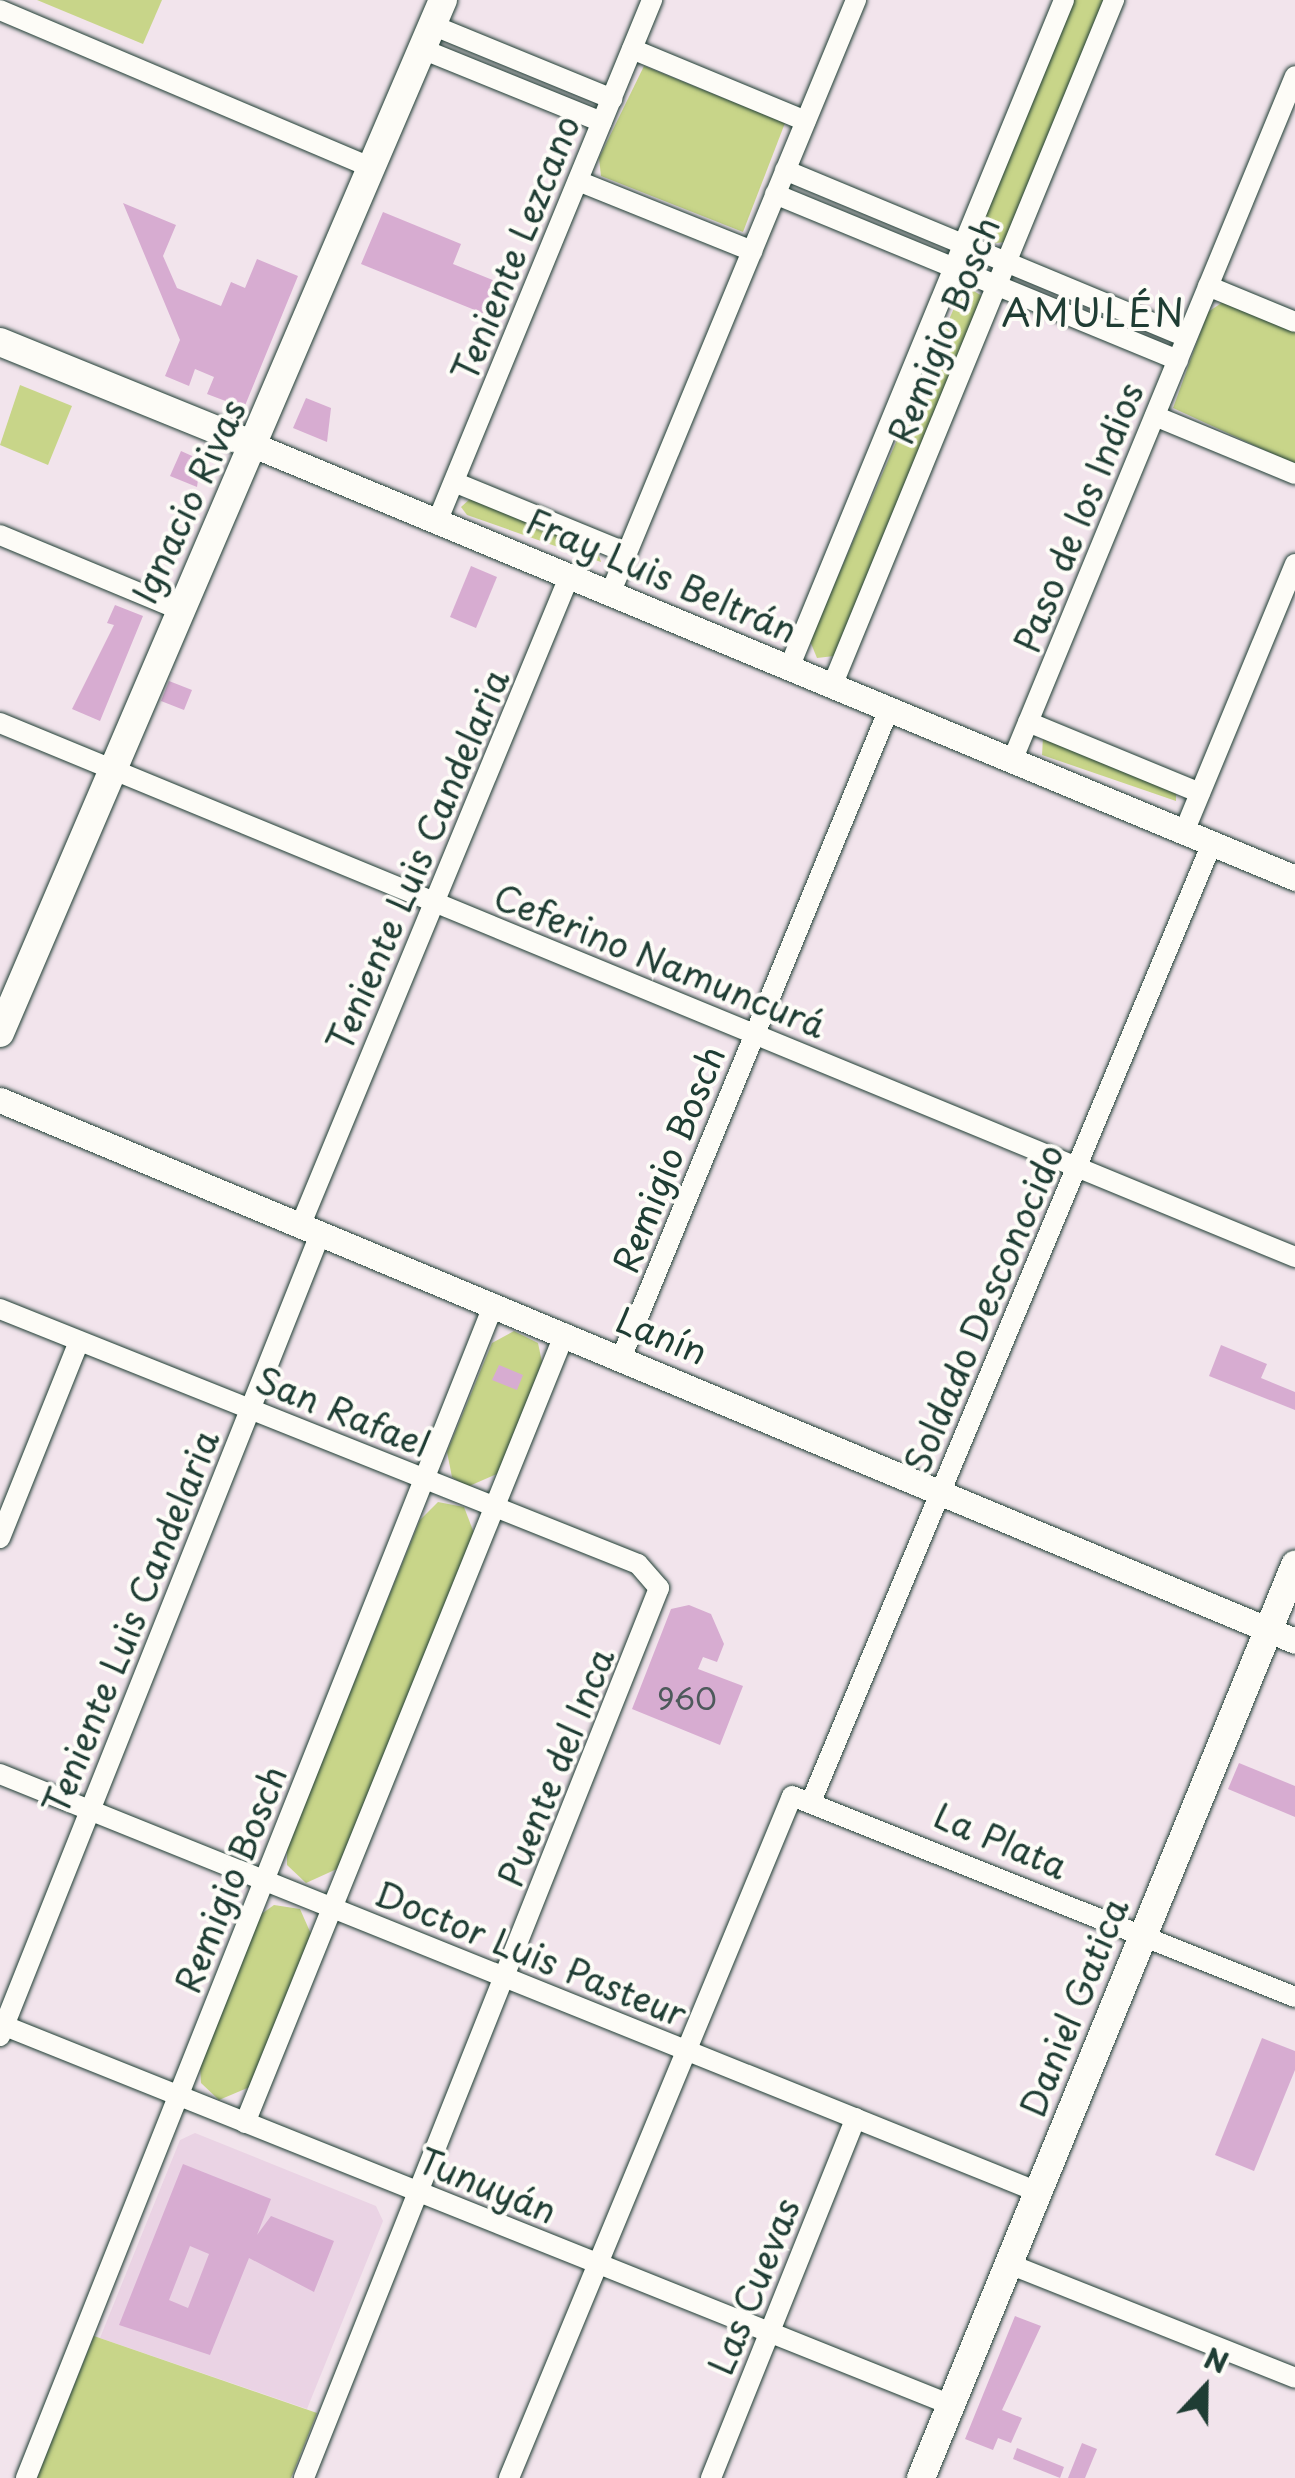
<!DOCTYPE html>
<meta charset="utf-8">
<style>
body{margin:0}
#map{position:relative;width:1295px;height:2478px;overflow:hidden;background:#f2e4ec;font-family:"Playpen Sans",sans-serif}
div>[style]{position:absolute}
.built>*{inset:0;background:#ead3e4}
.green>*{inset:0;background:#c8d589}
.building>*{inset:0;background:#d7acd1}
.roads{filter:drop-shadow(0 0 2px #1f3d34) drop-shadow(0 0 2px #1f3d34)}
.minor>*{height:20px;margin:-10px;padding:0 10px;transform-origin:10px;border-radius:10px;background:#fdfcf7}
.tertiary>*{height:25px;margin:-12.5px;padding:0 12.5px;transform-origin:12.5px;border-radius:12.5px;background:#fdfcf7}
.secondary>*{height:28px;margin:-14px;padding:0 14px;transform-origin:14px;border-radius:14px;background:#fdfcf7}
span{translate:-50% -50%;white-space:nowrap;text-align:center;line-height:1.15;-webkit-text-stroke:8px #fdfcf7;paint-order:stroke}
.number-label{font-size:30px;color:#4d595b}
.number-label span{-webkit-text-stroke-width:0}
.street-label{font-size:35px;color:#1f3d34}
.neighbourhood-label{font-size:38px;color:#1f3d34;letter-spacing:2.5px}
.north{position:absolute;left:1155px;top:2338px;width:100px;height:100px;-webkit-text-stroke:8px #fdfcf7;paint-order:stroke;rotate:22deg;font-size:28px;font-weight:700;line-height:40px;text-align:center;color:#1f3d34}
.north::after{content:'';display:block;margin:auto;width:35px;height:45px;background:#1f3d34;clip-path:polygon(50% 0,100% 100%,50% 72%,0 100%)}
</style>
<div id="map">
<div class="built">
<i style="clip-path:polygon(195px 2133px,376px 2206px,383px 2221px,307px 2409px,100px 2338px,180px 2140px)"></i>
</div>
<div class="green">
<i style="clip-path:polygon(37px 0,162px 0,143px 44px)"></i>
<i style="clip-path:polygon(1074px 0,1106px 0,1005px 242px,988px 244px,980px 227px)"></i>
<i style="clip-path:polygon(644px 66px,785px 123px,743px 232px,601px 176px,599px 158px)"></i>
<i style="clip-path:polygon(964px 285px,982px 296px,834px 656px,817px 658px,810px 641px)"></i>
<i style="clip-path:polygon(1223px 302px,1295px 331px,1295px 464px,1173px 408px,1208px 312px)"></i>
<i style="clip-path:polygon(20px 385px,72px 406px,48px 465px,0 445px)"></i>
<i style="clip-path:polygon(471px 498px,597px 549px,601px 562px,467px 515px,461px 507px)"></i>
<i style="clip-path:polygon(1043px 738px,1176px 793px,1176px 801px,1042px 755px)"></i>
<i style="clip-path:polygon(514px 1331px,538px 1343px,542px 1362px,499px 1473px,467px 1487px,452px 1477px,447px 1452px,492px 1343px)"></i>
<i style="clip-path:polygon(438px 1502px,464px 1507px,474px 1533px,339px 1868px,306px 1883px,287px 1865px,287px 1848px,420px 1520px)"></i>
<i style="clip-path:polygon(274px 1905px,300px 1909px,311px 1934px,252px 2086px,219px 2100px,201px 2083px,200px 2065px,260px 1915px)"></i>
<i style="clip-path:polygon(94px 2336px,317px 2413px,291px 2478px,37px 2478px)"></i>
</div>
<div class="building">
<i style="clip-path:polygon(123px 203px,176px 225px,163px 256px,177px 288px,221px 306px,231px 282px,245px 288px,257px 259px,298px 276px,244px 408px,207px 394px,214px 377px,195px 369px,189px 386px,165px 376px,180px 340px)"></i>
<i style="clip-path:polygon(383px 212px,461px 244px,453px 264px,510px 287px,497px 319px,361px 264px)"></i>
<i style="clip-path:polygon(306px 398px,331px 408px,327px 442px,293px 428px)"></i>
<i style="clip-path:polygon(181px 451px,201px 460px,197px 487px,170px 476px)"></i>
<i style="clip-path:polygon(471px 566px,497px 577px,476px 628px,450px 617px)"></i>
<i style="clip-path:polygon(115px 605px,143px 616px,100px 721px,72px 709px,114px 625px,107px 623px)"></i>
<i style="clip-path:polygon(169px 681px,192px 690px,184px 710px,161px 701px)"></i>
<i style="clip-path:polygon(1221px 1345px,1267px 1364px,1261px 1378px,1295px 1392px,1295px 1410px,1209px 1376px)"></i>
<i style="clip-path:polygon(499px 1365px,523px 1375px,517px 1390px,492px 1380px)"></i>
<i style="clip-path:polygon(689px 1605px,711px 1614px,724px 1644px,717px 1662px,703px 1657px,698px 1669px,743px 1686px,720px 1745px,632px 1709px,671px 1609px)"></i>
<i style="clip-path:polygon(1239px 1763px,1295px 1786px,1295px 1817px,1228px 1789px)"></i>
<i style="clip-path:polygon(1262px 2038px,1295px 2051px,1295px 2070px,1254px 2171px,1215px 2155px)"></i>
<i style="clip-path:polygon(evenodd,183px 2164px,271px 2199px,257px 2235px,271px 2216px,334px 2241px,314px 2292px,249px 2258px,210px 2355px,119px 2325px,183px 2164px,190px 2246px,209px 2254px,188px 2308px,169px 2300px,190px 2246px)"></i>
<i style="clip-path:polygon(1015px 2316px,1041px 2326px,1002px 2410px,1022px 2418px,1011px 2443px,998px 2438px,993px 2450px,965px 2439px)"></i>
<i style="clip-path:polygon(1082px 2443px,1097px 2449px,1085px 2478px,1068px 2478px)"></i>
<i style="clip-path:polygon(1017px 2448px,1064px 2467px,1060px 2478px,1013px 2459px)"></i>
</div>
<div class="roads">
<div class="minor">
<i style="left:0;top:10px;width:405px;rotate:23deg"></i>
<i style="left:432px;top:25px;width:195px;rotate:22.3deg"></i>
<i style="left:422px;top:49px;width:194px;rotate:22.1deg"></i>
<i style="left:632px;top:49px;width:188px;rotate:22.5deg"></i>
<i style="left:785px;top:170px;width:435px;rotate:22.6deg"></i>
<i style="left:578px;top:181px;width:188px;rotate:21.9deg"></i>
<i style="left:775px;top:194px;width:436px;rotate:22.4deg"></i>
<i style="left:1208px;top:286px;width:94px;rotate:22.5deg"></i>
<i style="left:1155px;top:416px;width:152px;rotate:22.5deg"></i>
<i style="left:454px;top:482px;width:187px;rotate:22.3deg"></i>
<i style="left:437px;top:522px;width:565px;rotate:-67.61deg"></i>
<i style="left:0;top:535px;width:193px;rotate:22.6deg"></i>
<i style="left:610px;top:594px;width:643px;rotate:-67.5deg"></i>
<i style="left:789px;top:668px;width:722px;rotate:-67.62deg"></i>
<i style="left:832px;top:686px;width:742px;rotate:-67.65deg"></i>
<i style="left:1028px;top:722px;width:186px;rotate:22.4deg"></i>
<i style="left:0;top:723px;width:1401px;rotate:22.41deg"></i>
<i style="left:1012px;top:761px;width:741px;rotate:-67.55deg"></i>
<i style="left:1184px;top:832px;width:290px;rotate:-67.5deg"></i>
<i style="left:301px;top:1224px;width:700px;rotate:-67.5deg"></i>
<i style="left:0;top:1309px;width:687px;rotate:21.79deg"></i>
<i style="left:638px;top:1564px;width:32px;rotate:49deg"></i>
<i style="left:659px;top:1588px;width:958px;rotate:111.75deg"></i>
<i style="left:622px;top:1356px;width:700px;rotate:-67.58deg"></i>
<i style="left:0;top:1538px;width:212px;rotate:-68.1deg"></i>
<i style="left:0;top:1774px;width:1119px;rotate:21.93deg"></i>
<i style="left:813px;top:1797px;width:1034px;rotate:-67.3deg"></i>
<i style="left:0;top:2024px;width:1024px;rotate:21.83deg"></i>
<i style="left:0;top:2036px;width:866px;rotate:-68.24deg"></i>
<i style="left:245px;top:2123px;width:852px;rotate:-67.95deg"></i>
<i style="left:1009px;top:2264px;width:308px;rotate:21.7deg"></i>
<i style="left:26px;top:2478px;width:1264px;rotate:-68.27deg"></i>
<i style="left:509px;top:2478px;width:738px;rotate:-67.46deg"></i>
<i style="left:792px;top:1796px;width:542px;rotate:21.78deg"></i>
<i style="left:711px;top:2478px;width:388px;rotate:-68.1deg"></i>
</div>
<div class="tertiary">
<i style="left:251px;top:444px;width:1131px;rotate:22.57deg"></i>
<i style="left:0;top:1100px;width:1403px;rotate:22.67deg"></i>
</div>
<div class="secondary">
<i style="left:0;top:342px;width:271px;rotate:22.1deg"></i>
<i style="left:0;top:1033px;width:1124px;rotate:-66.79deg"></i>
<i style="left:921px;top:2478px;width:987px;rotate:-67.72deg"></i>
</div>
</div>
<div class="number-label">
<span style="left:687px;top:1698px">960</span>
</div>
<div class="street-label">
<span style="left:515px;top:248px;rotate:-68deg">Teniente Lezcano</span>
<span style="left:943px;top:330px;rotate:-68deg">Remigio Bosch</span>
<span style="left:188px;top:501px;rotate:-65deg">Ignacio Rivas</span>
<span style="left:1078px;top:517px;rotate:-68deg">Paso de los Indios</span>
<span style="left:662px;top:575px;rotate:23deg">Fray Luis Beltrán</span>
<span style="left:417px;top:860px;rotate:-67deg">Teniente Luis Candelaria</span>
<span style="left:660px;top:960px;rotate:22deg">Ceferino Namuncurá</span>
<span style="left:668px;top:1159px;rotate:-68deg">Remigio Bosch</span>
<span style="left:983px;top:1308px;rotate:-67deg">Soldado Desconocido</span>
<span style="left:662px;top:1335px;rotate:22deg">Lanín</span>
<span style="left:343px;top:1411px;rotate:22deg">San Rafael</span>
<span style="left:130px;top:1622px;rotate:-68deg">Teniente Luis Candelaria</span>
<span style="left:555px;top:1767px;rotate:-68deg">Puente del Inca</span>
<span style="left:1001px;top:1840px;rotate:23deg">La Plata</span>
<span style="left:230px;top:1879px;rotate:-68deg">Remigio Bosch</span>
<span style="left:531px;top:1953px;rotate:22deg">Doctor Luis Pasteur</span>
<span style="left:1073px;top:2007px;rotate:-68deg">Daniel Gatica</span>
<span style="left:488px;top:2185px;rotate:22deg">Tunuyán</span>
<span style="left:753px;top:2286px;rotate:-68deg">Las Cuevas</span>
</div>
<div class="neighbourhood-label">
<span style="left:1094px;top:312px">AMULÉN</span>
</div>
<div class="north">N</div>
</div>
